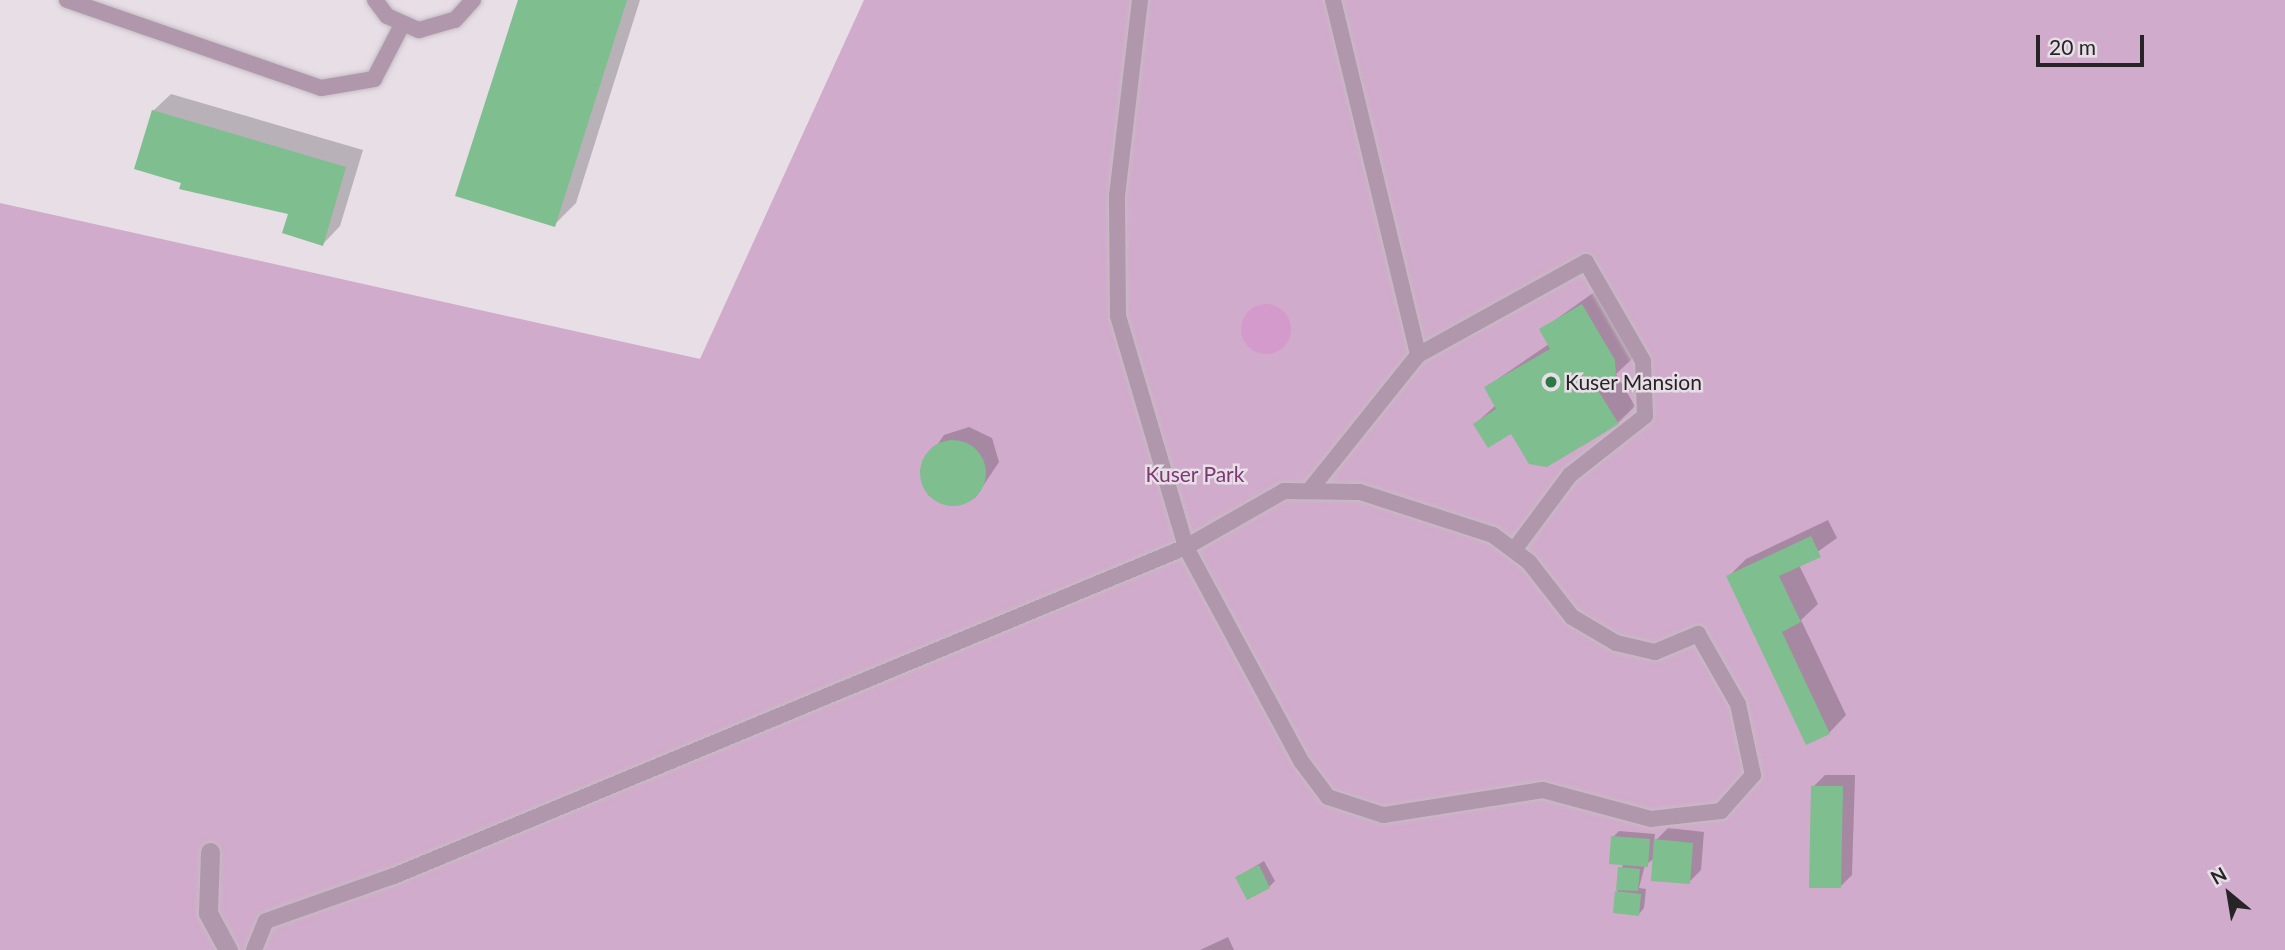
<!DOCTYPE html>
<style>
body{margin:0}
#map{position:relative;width:2285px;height:950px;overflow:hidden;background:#e7dee6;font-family:Lato,sans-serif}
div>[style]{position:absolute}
.green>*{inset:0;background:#d1abcb}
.water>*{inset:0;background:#d39acb}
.round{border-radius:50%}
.shadow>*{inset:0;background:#0003}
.building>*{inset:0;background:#7ebe8f}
.roads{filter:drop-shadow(0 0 2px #c4bdc4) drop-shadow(0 0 2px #c4bdc4)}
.service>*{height:16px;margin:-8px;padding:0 8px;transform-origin:8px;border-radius:8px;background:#b097ac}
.minor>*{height:19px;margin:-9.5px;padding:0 9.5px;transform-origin:9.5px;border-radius:9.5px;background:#b097ac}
.dots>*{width:19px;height:19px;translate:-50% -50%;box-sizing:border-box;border:4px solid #e7dee6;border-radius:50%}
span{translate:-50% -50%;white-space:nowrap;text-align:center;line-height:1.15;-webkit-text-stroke:5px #e7dee6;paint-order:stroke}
.poi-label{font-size:21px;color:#272427}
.left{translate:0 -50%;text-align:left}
.park-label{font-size:21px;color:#7b3875}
.north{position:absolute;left:2194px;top:859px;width:70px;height:70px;-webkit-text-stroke:5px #e7dee6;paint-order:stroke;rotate:330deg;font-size:19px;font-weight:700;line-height:28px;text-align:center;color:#272427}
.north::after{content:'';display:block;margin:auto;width:24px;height:32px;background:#272427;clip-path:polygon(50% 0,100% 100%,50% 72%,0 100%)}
.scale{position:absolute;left:2036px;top:35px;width:108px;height:32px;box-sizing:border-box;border:4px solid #272427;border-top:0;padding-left:9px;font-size:21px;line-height:24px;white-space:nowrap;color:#272427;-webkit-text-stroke:5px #e7dee6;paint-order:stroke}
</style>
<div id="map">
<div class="green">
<i style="clip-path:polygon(864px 0,2285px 0,2285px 950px,0 950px,0 203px,700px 359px)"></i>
</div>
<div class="water">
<i class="round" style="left:1241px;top:304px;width:50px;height:50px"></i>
</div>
<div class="shadow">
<i style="clip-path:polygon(519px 0,640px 0,576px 203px,554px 225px)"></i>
<i style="clip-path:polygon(171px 94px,363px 150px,340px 226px,323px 244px,290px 213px,183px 181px,153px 111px)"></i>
<i style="clip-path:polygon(1600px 288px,1633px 358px,1616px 374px,1635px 406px,1618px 423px,1512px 432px,1475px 424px,1496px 405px,1486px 387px,1549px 344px,1541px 330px)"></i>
<i style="clip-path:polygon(969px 427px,992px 438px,999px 462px,975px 498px,951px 506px,928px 495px,920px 470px,944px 435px)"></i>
<i style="clip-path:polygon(1828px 520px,1837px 538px,1799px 565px,1818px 604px,1801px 620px,1846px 715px,1829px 733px,1729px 576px,1746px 559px)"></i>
<i style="clip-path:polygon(1825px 775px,1855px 775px,1852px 875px,1840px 887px,1813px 787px)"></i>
<i style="clip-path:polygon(1668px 828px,1704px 832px,1701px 870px,1689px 882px,1655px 858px,1645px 865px,1639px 888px,1646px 889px,1644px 908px,1639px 914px,1617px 892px,1623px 864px,1613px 837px,1619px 831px,1655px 834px,1654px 842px)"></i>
<i style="clip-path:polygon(1264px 861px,1275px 881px,1269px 887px,1237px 877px)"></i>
<i style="clip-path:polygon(1228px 937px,1234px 950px,1200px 950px)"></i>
</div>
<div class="building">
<i style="clip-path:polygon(518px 0,627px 0,555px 227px,455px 196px)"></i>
<i style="clip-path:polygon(152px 110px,346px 167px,323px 246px,282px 233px,288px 214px,179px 189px,181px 183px,134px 169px)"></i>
<i style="clip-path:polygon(1582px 304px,1615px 360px,1616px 377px,1597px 389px,1619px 424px,1547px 467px,1529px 464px,1511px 434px,1488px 448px,1473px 424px,1496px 409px,1484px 387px,1550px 349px,1539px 329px)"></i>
<i class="round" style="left:920px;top:440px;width:66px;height:66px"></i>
<i style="clip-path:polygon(1811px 536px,1821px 557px,1779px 576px,1801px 622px,1782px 632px,1830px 734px,1806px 745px,1726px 576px)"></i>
<i style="clip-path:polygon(1811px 786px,1843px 786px,1841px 888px,1809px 888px)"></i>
<i style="clip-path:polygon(1611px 836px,1650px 839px,1648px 867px,1609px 864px)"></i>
<i style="clip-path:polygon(1654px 839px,1693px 843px,1690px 884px,1651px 881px)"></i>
<i style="clip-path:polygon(1259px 865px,1270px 888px,1247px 900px,1235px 877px)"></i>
<i style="clip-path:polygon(1618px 867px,1640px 869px,1638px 891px,1616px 890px)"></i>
<i style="clip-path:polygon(1615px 891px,1641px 894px,1639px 916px,1613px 913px)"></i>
</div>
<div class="roads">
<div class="service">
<i style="left:67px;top:0;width:269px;rotate:19.1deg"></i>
<i style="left:321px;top:88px;width:54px;rotate:-9.6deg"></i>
<i style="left:374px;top:79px;width:61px;rotate:-62.6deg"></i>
<i style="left:375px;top:0;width:20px;rotate:53deg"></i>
<i style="left:387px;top:16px;width:35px;rotate:24deg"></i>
<i style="left:419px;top:30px;width:37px;rotate:-16deg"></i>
<i style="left:455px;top:20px;width:27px;rotate:-48deg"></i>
<i style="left:1333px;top:0;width:365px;rotate:76.5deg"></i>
<i style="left:1309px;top:491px;width:174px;rotate:-51.3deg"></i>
<i style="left:1418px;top:355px;width:192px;rotate:-29deg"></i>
<i style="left:1586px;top:262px;width:114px;rotate:60.1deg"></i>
<i style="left:1643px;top:361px;width:55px;rotate:87.9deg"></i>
<i style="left:1645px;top:416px;width:95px;rotate:141.8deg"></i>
<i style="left:1570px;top:475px;width:94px;rotate:126.7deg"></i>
<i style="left:254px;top:950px;width:31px;rotate:-68deg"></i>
<i style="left:266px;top:921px;width:136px;rotate:-19.4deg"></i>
<i style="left:394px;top:876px;width:858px;rotate:-22.56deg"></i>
<i style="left:1186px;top:547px;width:113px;rotate:-29.7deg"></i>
<i style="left:1284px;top:491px;width:76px;rotate:0.8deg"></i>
<i style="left:1360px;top:492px;width:140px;rotate:17.9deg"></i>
<i style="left:1493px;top:535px;width:45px;rotate:36.9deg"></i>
<i style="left:1529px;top:562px;width:70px;rotate:52deg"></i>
<i style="left:1572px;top:617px;width:51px;rotate:30.6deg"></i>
<i style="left:1616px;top:643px;width:40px;rotate:13deg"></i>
<i style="left:1655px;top:652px;width:47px;rotate:-22.7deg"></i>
<i style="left:1698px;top:634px;width:81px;rotate:60.3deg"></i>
<i style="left:1738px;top:704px;width:73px;rotate:78.1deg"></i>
<i style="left:1753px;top:775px;width:48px;rotate:131.6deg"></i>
<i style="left:1721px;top:811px;width:70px;rotate:173.5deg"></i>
<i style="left:1651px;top:819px;width:112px;rotate:-165deg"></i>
<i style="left:1543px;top:790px;width:162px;rotate:171.1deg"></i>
<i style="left:1383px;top:815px;width:58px;rotate:-161.9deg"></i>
<i style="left:1328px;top:797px;width:45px;rotate:-126.9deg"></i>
<i style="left:1301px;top:761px;width:243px;rotate:-118.3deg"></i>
<i style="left:1186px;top:547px;width:241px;rotate:-106.4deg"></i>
<i style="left:1118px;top:316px;width:120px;rotate:-90.5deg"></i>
<i style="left:1117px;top:196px;width:197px;rotate:-83.3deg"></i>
</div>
<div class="minor">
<i style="left:210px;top:852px;width:61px;rotate:91.9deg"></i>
<i style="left:208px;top:913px;width:42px;rotate:61.6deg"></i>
</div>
</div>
<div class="dots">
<i style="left:1551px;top:382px;background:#2c7948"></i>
</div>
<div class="poi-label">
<span class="left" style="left:1565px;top:382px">Kuser Mansion</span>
</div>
<div class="park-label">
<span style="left:1195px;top:474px">Kuser Park</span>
</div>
<div class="north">N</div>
<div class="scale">20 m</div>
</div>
